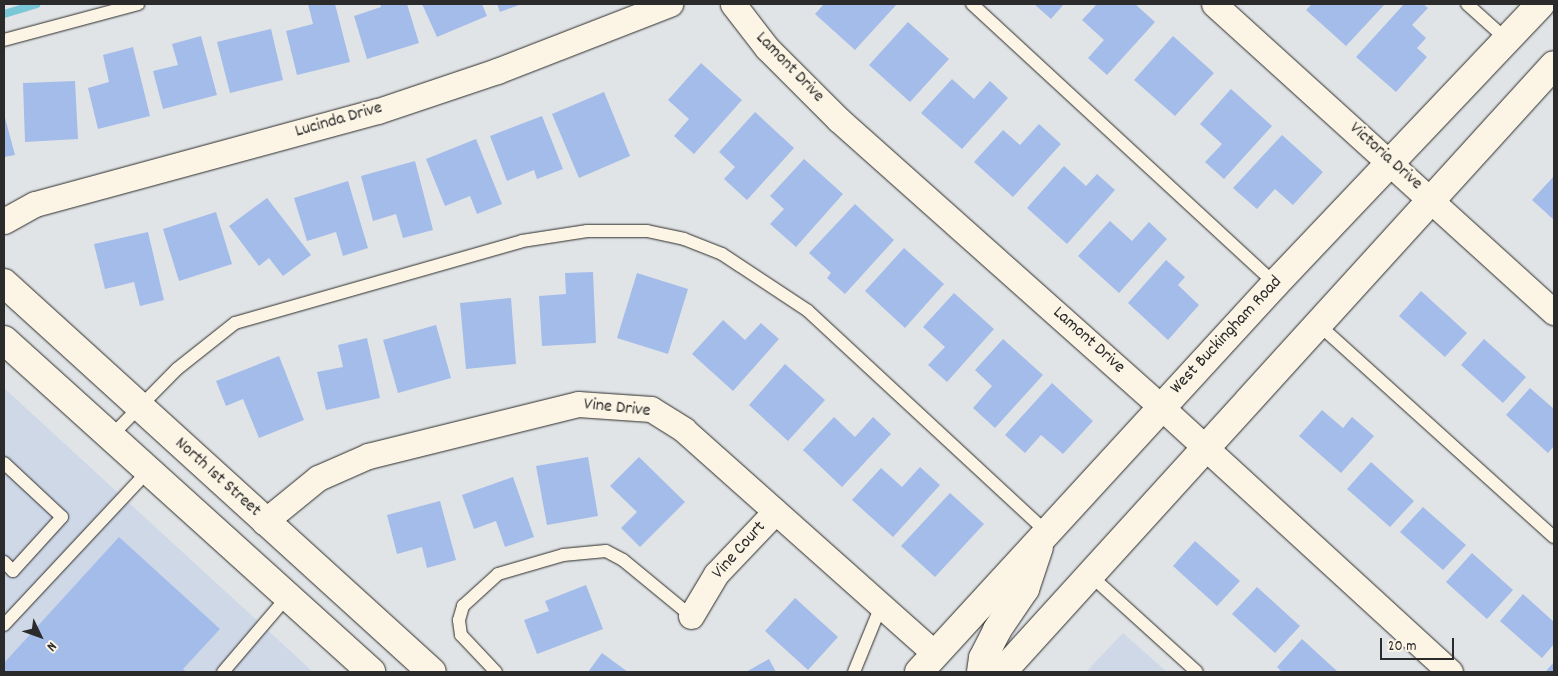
<!DOCTYPE html>
<style>
body{margin:0}
#map{position:relative;width:1558px;height:676px;overflow:hidden;background:#e1e4e6;font-family:Dekko,sans-serif}
div>[style]{position:absolute}
.built>*{inset:0;background:#ced8e7}
.stream>*{height:8px;margin:-4px;padding:0 4px;transform-origin:4px;border-radius:4px;background:#79c7d7}
.building>*{inset:0;background:#a3bce9}
.roads{filter:drop-shadow(0 0 1px #2b2b2b) drop-shadow(0 0 1px #2b2b2b)}
.service>*{height:12px;margin:-6px;padding:0 6px;transform-origin:6px;border-radius:6px;background:#fcf5e5}
.minor>*{height:25px;margin:-12.5px;padding:0 12.5px;transform-origin:12.5px;border-radius:12.5px;background:#fcf5e5}
.secondary>*{height:28px;margin:-14px;padding:0 14px;transform-origin:14px;border-radius:14px;background:#fcf5e5}
.primary>*{height:28px;margin:-14px;padding:0 14px;transform-origin:14px;border-radius:14px;background:#fcf5e5}
span{translate:-50% -50%;white-space:nowrap;text-align:center;line-height:1.15;-webkit-text-stroke:4.5px #fcf5e5;paint-order:stroke}
.street-label{font-size:18px;color:#2b2b2b}
.frame{position:absolute;inset:0;border:5px solid #2b2b2b;pointer-events:none}
.north{position:absolute;left:15px;top:611px;width:50px;height:50px;-webkit-text-stroke:4px #fcf5e5;paint-order:stroke;rotate:132deg;font-size:14px;font-weight:700;line-height:20px;text-align:center;color:#2b2b2b}
.north::after{content:'';display:block;margin:auto;width:18px;height:22px;background:#2b2b2b;clip-path:polygon(50% 0,100% 100%,50% 72%,0 100%)}
.scale{position:absolute;left:1380px;top:638px;width:74px;height:22px;box-sizing:border-box;border:2px solid #2b2b2b;border-top:0;padding-left:6px;font-size:15px;line-height:18px;white-space:nowrap;color:#2b2b2b;-webkit-text-stroke:4px #fcf5e5;paint-order:stroke}
</style>
<div id="map">
<div class="built">
<i style="clip-path:polygon(4px 388px,313px 672px,4px 672px)"></i>
<i style="clip-path:polygon(1123px 633px,1167px 672px,1086px 672px)"></i>
</div>
<div class="stream">
<i style="left:4px;top:14px;width:34px;rotate:-17deg"></i>
</div>
<div class="building">
<i style="clip-path:polygon(308px 4px,335px 4px,350px 62px,297px 75px,286px 31px,313px 24px)"></i>
<i style="clip-path:polygon(380px 4px,407px 4px,419px 43px,367px 59px,354px 16px,381px 7px)"></i>
<i style="clip-path:polygon(422px 4px,482px 4px,487px 16px,437px 37px)"></i>
<i style="clip-path:polygon(497px 4px,522px 4px,500px 12px)"></i>
<i style="clip-path:polygon(824px 4px,897px 4px,855px 50px,815px 14px)"></i>
<i style="clip-path:polygon(1034px 4px,1064px 4px,1051px 19px)"></i>
<i style="clip-path:polygon(1097px 4px,1135px 4px,1155px 22px,1107px 75px,1088px 58px,1104px 40px,1082px 20px)"></i>
<i style="clip-path:polygon(1312px 4px,1385px 4px,1346px 46px,1306px 10px)"></i>
<i style="clip-path:polygon(1404px 4px,1423px 4px,1428px 8px,1412px 25px,1426px 38px,1417px 48px,1427px 57px,1396px 92px,1356px 57px)"></i>
<i style="clip-path:polygon(908px 22px,949px 59px,910px 102px,869px 65px)"></i>
<i style="clip-path:polygon(271px 29px,283px 80px,230px 93px,217px 42px)"></i>
<i style="clip-path:polygon(201px 36px,217px 95px,163px 109px,153px 71px,178px 65px,172px 44px)"></i>
<i style="clip-path:polygon(1173px 36px,1214px 73px,1175px 116px,1134px 80px)"></i>
<i style="clip-path:polygon(133px 47px,150px 116px,98px 129px,88px 88px,109px 82px,103px 55px)"></i>
<i style="clip-path:polygon(701px 63px,742px 100px,694px 154px,674px 136px,689px 119px,668px 100px)"></i>
<i style="clip-path:polygon(952px 79px,974px 99px,990px 81px,1008px 98px,962px 149px,921px 113px)"></i>
<i style="clip-path:polygon(75px 81px,78px 139px,25px 142px,23px 83px)"></i>
<i style="clip-path:polygon(1231px 89px,1272px 126px,1224px 179px,1205px 162px,1222px 144px,1200px 124px)"></i>
<i style="clip-path:polygon(604px 92px,630px 156px,579px 178px,552px 114px)"></i>
<i style="clip-path:polygon(755px 112px,794px 148px,747px 200px,724px 179px,735px 167px,719px 152px)"></i>
<i style="clip-path:polygon(4px 114px,15px 155px,4px 157px)"></i>
<i style="clip-path:polygon(542px 116px,563px 169px,537px 179px,534px 170px,507px 181px,490px 136px)"></i>
<i style="clip-path:polygon(1039px 124px,1061px 144px,1013px 197px,974px 162px,1003px 130px,1020px 145px)"></i>
<i style="clip-path:polygon(1282px 135px,1323px 172px,1293px 205px,1275px 189px,1257px 209px,1233px 188px)"></i>
<i style="clip-path:polygon(476px 139px,502px 204px,477px 214px,470px 196px,445px 206px,426px 159px)"></i>
<i style="clip-path:polygon(804px 159px,843px 194px,796px 247px,770px 224px,784px 209px,770px 196px)"></i>
<i style="clip-path:polygon(415px 161px,433px 230px,403px 238px,396px 214px,373px 221px,361px 176px)"></i>
<i style="clip-path:polygon(1064px 166px,1086px 186px,1097px 174px,1115px 190px,1067px 244px,1027px 208px)"></i>
<i style="clip-path:polygon(1554px 176px,1554px 220px,1532px 200px)"></i>
<i style="clip-path:polygon(348px 181px,368px 248px,343px 256px,336px 232px,307px 241px,294px 198px)"></i>
<i style="clip-path:polygon(267px 198px,311px 255px,283px 276px,269px 258px,259px 266px,229px 226px)"></i>
<i style="clip-path:polygon(855px 204px,894px 240px,845px 294px,827px 278px,831px 273px,809px 253px)"></i>
<i style="clip-path:polygon(216px 212px,232px 264px,179px 281px,163px 229px)"></i>
<i style="clip-path:polygon(1110px 221px,1132px 241px,1149px 222px,1167px 239px,1119px 293px,1078px 256px)"></i>
<i style="clip-path:polygon(148px 232px,164px 300px,140px 306px,134px 282px,105px 289px,94px 244px)"></i>
<i style="clip-path:polygon(904px 248px,944px 284px,905px 328px,865px 291px)"></i>
<i style="clip-path:polygon(1166px 260px,1185px 277px,1178px 285px,1199px 305px,1168px 340px,1128px 303px)"></i>
<i style="clip-path:polygon(593px 272px,596px 343px,542px 346px,539px 296px,566px 294px,565px 273px)"></i>
<i style="clip-path:polygon(637px 273px,688px 289px,668px 354px,617px 338px)"></i>
<i style="clip-path:polygon(1421px 291px,1467px 333px,1445px 357px,1399px 316px)"></i>
<i style="clip-path:polygon(954px 293px,994px 329px,947px 382px,928px 365px,945px 347px,923px 327px)"></i>
<i style="clip-path:polygon(511px 298px,516px 364px,466px 369px,460px 303px)"></i>
<i style="clip-path:polygon(723px 320px,745px 340px,761px 323px,779px 339px,733px 391px,692px 354px)"></i>
<i style="clip-path:polygon(436px 325px,451px 378px,398px 393px,383px 340px)"></i>
<i style="clip-path:polygon(367px 338px,380px 398px,326px 410px,317px 372px,343px 367px,338px 345px)"></i>
<i style="clip-path:polygon(1003px 339px,1043px 375px,995px 428px,973px 408px,992px 386px,975px 370px)"></i>
<i style="clip-path:polygon(1484px 339px,1526px 377px,1503px 403px,1461px 365px)"></i>
<i style="clip-path:polygon(279px 356px,304px 420px,259px 438px,243px 399px,226px 406px,216px 381px)"></i>
<i style="clip-path:polygon(785px 364px,825px 400px,788px 441px,749px 405px)"></i>
<i style="clip-path:polygon(1052px 383px,1093px 421px,1063px 454px,1041px 435px,1025px 453px,1005px 435px)"></i>
<i style="clip-path:polygon(1530px 388px,1554px 409px,1554px 446px,1548px 453px,1506px 415px)"></i>
<i style="clip-path:polygon(1322px 410px,1343px 428px,1352px 417px,1374px 436px,1341px 473px,1299px 436px)"></i>
<i style="clip-path:polygon(834px 417px,855px 437px,873px 417px,891px 434px,842px 487px,803px 450px)"></i>
<i style="clip-path:polygon(588px 457px,598px 516px,547px 525px,536px 466px)"></i>
<i style="clip-path:polygon(639px 457px,685px 502px,640px 547px,621px 528px,637px 512px,610px 486px)"></i>
<i style="clip-path:polygon(1371px 462px,1414px 501px,1390px 527px,1347px 489px)"></i>
<i style="clip-path:polygon(920px 467px,940px 485px,893px 537px,852px 500px,881px 468px,902px 487px)"></i>
<i style="clip-path:polygon(513px 477px,534px 537px,505px 547px,496px 521px,474px 529px,462px 495px)"></i>
<i style="clip-path:polygon(950px 493px,984px 524px,935px 577px,901px 546px)"></i>
<i style="clip-path:polygon(440px 501px,456px 560px,427px 568px,422px 547px,397px 554px,387px 515px)"></i>
<i style="clip-path:polygon(1423px 507px,1466px 545px,1443px 570px,1400px 532px)"></i>
<i style="clip-path:polygon(119px 537px,220px 629px,183px 669px,186px 672px,4px 672px,4px 663px)"></i>
<i style="clip-path:polygon(1195px 541px,1240px 581px,1217px 606px,1173px 566px)"></i>
<i style="clip-path:polygon(1472px 553px,1513px 590px,1487px 619px,1446px 582px)"></i>
<i style="clip-path:polygon(586px 585px,603px 629px,537px 654px,524px 620px,549px 611px,545px 601px)"></i>
<i style="clip-path:polygon(1257px 587px,1300px 626px,1275px 653px,1232px 614px)"></i>
<i style="clip-path:polygon(1523px 594px,1554px 622px,1554px 644px,1542px 658px,1500px 621px)"></i>
<i style="clip-path:polygon(795px 598px,838px 637px,808px 670px,765px 631px)"></i>
<i style="clip-path:polygon(1302px 639px,1338px 672px,1282px 672px,1277px 667px)"></i>
<i style="clip-path:polygon(602px 653px,628px 672px,588px 672px)"></i>
<i style="clip-path:polygon(769px 659px,776px 672px,746px 672px)"></i>
<i style="clip-path:polygon(1554px 662px,1554px 672px,1548px 672px,1546px 671px)"></i>
</div>
<div class="roads">
<div class="service">
<i style="left:972px;top:4px;width:413px;rotate:42.7deg"></i>
<i style="left:1467px;top:4px;width:52px;rotate:41.9deg"></i>
<i style="left:4px;top:40px;width:139px;rotate:-15deg"></i>
<i style="left:1318px;top:324px;width:318px;rotate:42.1deg"></i>
<i style="left:111px;top:436px;width:94px;rotate:-45.4deg"></i>
<i style="left:177px;top:369px;width:74px;rotate:-38.4deg"></i>
<i style="left:235px;top:323px;width:298px;rotate:-15.9deg"></i>
<i style="left:522px;top:241px;width:66px;rotate:-8.7deg"></i>
<i style="left:587px;top:231px;width:60px"></i>
<i style="left:647px;top:231px;width:38px;rotate:12deg"></i>
<i style="left:684px;top:239px;width:41px;rotate:21.5deg"></i>
<i style="left:722px;top:254px;width:103px;rotate:33.5deg"></i>
<i style="left:808px;top:311px;width:326px;rotate:42.8deg"></i>
<i style="left:4px;top:463px;width:79px;rotate:43deg"></i>
<i style="left:62px;top:517px;width:73px;rotate:132.2deg"></i>
<i style="left:13px;top:571px;width:13px;rotate:-135deg"></i>
<i style="left:1090px;top:575px;width:144px;rotate:42.2deg"></i>
<i style="left:4px;top:625px;width:212px;rotate:-46.9deg"></i>
<i style="left:223px;top:672px;width:100px;rotate:-49.5deg"></i>
<i style="left:496px;top:672px;width:51px;rotate:-133.4deg"></i>
<i style="left:461px;top:635px;width:15px;rotate:-98deg"></i>
<i style="left:459px;top:620px;width:15px;rotate:-74deg"></i>
<i style="left:463px;top:606px;width:47px;rotate:-42.4deg"></i>
<i style="left:498px;top:574px;width:68px;rotate:-16.3deg"></i>
<i style="left:563px;top:555px;width:43px;rotate:-5.3deg"></i>
<i style="left:606px;top:551px;width:19px;rotate:28deg"></i>
<i style="left:623px;top:560px;width:88px;rotate:39.5deg"></i>
<i style="left:854px;top:672px;width:71px;rotate:-67.8deg"></i>
</div>
<div class="minor">
<i style="left:733px;top:4px;width:56px;rotate:52.3deg"></i>
<i style="left:767px;top:48px;width:102px;rotate:45deg"></i>
<i style="left:839px;top:120px;width:431px;rotate:41.7deg"></i>
<i style="left:1161px;top:407px;width:392px;rotate:42.5deg"></i>
<i style="left:1214px;top:4px;width:459px;rotate:42.2deg"></i>
<i style="left:4px;top:221px;width:35px;rotate:-29deg"></i>
<i style="left:35px;top:204px;width:355px;rotate:-15.2deg"></i>
<i style="left:378px;top:111px;width:126px;rotate:-18.6deg"></i>
<i style="left:497px;top:71px;width:186px;rotate:-21.2deg"></i>
<i style="left:264px;top:522px;width:70px;rotate:-39.2deg"></i>
<i style="left:318px;top:478px;width:55px;rotate:-23.7deg"></i>
<i style="left:368px;top:456px;width:216px;rotate:-13.9deg"></i>
<i style="left:578px;top:404px;width:73px;rotate:3.9deg"></i>
<i style="left:651px;top:409px;width:39px;rotate:32deg"></i>
<i style="left:684px;top:430px;width:336px;rotate:41.7deg"></i>
<i style="left:691px;top:616px;width:49px;rotate:-59.2deg"></i>
<i style="left:716px;top:574px;width:86px;rotate:-46.4deg"></i>
</div>
<div class="secondary">
<i style="left:919px;top:672px;width:527px;rotate:-47.46deg"></i>
<i style="left:1275px;top:284px;width:386px;rotate:-46.5deg"></i>
<i style="left:981px;top:672px;width:14px;rotate:-82deg"></i>
<i style="left:983px;top:658px;width:31px;rotate:-63deg"></i>
<i style="left:997px;top:630px;width:50px;rotate:-55.7deg"></i>
<i style="left:1025px;top:589px;width:44px;rotate:-71.6deg"></i>
<i style="left:1002px;top:672px;width:820px;rotate:-47.72deg"></i>
</div>
<div class="primary">
<i style="left:4px;top:283px;width:578px;rotate:42.27deg"></i>
<i style="left:4px;top:340px;width:495px;rotate:42.1deg"></i>
</div>
</div>
<div class="street-label">
<span style="left:789px;top:68px;rotate:46deg">Lamont Drive</span>
<span style="left:339px;top:121px;rotate:-16deg">Lucinda Drive</span>
<span style="left:1385px;top:157px;rotate:42deg">Victoria Drive</span>
<span style="left:1227px;top:336px;rotate:-47deg">West Buckingham Road</span>
<span style="left:1088px;top:341px;rotate:42deg">Lamont Drive</span>
<span style="left:617px;top:409px;rotate:6deg">Vine Drive</span>
<span style="left:217px;top:478px;rotate:42deg">North 1st Street</span>
<span style="left:740px;top:551px;rotate:-48deg">Vine Court</span>
</div>
<div class="frame"></div>
<div class="north">N</div>
<div class="scale">20 m</div>
</div>
